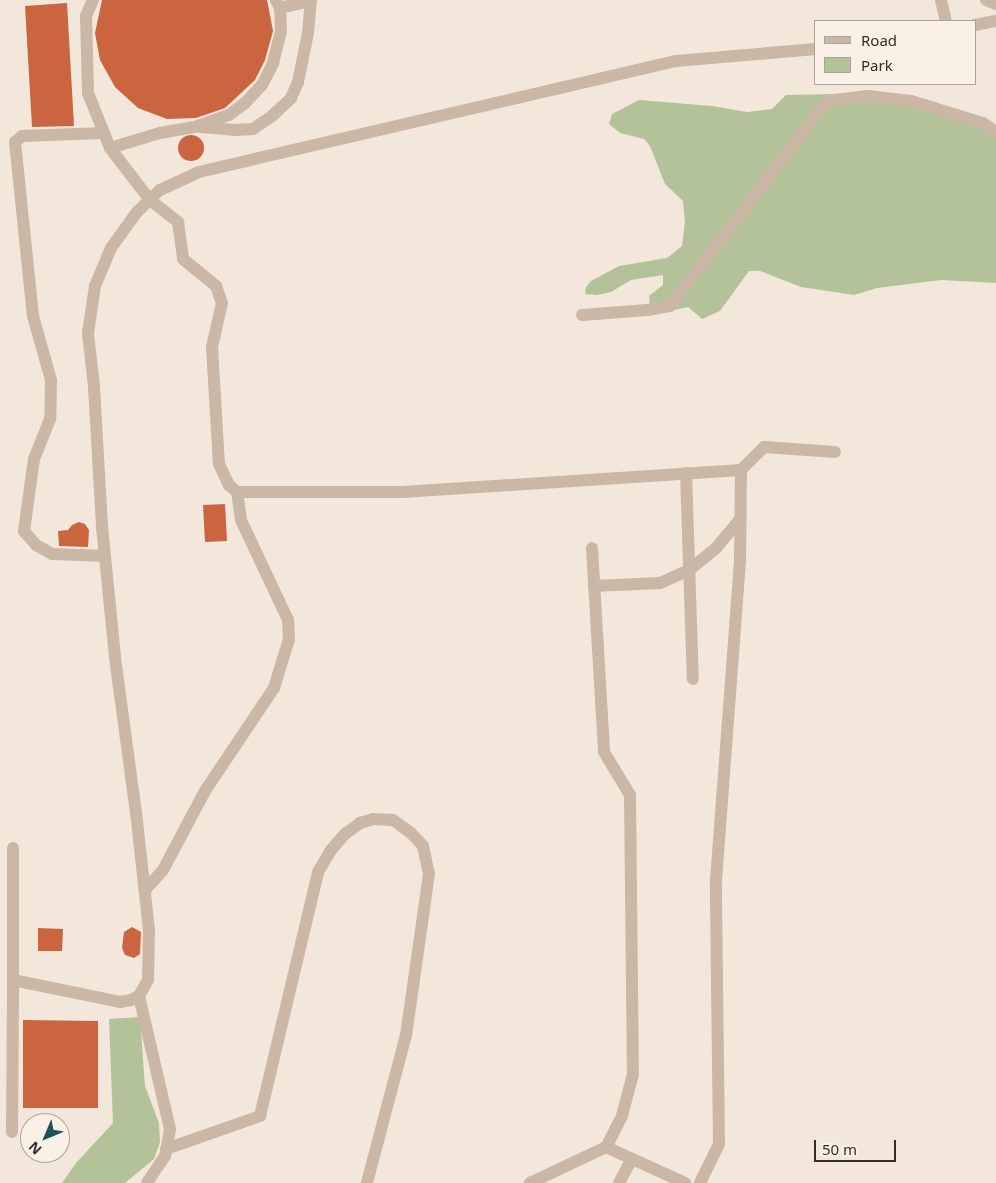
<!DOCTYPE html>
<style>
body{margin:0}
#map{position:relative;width:996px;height:1183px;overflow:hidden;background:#f2e7da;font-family:"Noto Sans",sans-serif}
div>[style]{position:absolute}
.green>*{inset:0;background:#b3c299}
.building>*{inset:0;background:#cb6540}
.round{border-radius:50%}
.minor>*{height:12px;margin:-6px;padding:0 6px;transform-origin:6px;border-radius:6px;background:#cbb7a5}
span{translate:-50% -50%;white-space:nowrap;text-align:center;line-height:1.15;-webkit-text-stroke:4px #faf1e6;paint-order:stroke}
.legend{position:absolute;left:814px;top:20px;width:162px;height:65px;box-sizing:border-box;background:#faf1e6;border:1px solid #aca29a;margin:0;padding:6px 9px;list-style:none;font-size:15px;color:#362c27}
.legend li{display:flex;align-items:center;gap:10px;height:25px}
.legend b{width:25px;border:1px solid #aca29a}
.north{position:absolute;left:20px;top:1113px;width:50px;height:50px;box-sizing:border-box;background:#faf1e6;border:1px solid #aca29a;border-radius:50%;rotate:225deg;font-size:14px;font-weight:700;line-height:20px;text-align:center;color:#362c27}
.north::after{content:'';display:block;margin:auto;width:18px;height:22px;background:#1b5459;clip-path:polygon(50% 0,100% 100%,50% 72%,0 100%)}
.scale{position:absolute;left:814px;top:1140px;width:82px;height:22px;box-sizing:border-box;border:2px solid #362c27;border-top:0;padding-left:6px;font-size:15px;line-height:18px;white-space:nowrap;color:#362c27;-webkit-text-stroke:4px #faf1e6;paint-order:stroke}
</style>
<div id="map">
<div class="green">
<i style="clip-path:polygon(881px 93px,996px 128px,996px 283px,941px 280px,877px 288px,854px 295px,801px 287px,760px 271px,749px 271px,720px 311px,702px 319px,688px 307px,655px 314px,650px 306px,649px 296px,663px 285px,663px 275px,631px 280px,611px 292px,597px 295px,585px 294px,586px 287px,591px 281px,619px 266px,667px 258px,682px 246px,685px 222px,683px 201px,665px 184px,650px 146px,644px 139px,620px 133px,609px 124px,612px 114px,639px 100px,712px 106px,747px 112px,772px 109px,786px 95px)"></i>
<i style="clip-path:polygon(140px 1017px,145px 1086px,159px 1123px,160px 1142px,154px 1159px,125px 1183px,62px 1183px,76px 1163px,113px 1123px,109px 1019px)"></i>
</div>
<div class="building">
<i style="clip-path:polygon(102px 0,267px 0,273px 31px,265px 60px,255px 80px,225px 108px,196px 118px,167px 119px,138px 108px,115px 87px,100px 60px,95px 33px)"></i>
<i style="clip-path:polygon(67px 3px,74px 126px,32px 127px,25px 6px)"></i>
<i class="round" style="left:178px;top:135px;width:26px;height:26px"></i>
<i style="clip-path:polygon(225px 504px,227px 541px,205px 542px,203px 505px)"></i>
<i style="clip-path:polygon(79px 522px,85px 524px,89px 530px,88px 547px,59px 546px,58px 531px,68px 530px,72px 525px)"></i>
<i style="clip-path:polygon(132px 927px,141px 932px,140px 954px,134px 958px,125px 955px,122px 948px,124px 932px)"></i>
<i style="clip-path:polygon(38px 928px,63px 929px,62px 951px,38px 951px)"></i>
<i style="clip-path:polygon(23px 1020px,98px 1021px,98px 1108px,23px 1108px)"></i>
</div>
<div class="minor">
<i style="left:93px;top:0;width:17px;rotate:114deg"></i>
<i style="left:86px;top:16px;width:77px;rotate:88.5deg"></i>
<i style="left:88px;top:93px;width:59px;rotate:68.2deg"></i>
<i style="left:110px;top:148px;width:66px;rotate:52.4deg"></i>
<i style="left:150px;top:200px;width:36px;rotate:38deg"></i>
<i style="left:178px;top:222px;width:37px;rotate:82deg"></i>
<i style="left:183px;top:259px;width:43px;rotate:39.3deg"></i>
<i style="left:216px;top:286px;width:18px;rotate:71deg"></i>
<i style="left:222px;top:303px;width:45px;rotate:102.8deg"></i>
<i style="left:212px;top:347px;width:117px;rotate:86.6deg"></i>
<i style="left:219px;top:464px;width:23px;rotate:65deg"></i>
<i style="left:229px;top:485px;width:11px;rotate:41deg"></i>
<i style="left:237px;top:492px;width:165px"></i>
<i style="left:402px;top:492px;width:340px;rotate:-3.7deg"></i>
<i style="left:741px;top:470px;width:33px;rotate:-45deg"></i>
<i style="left:764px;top:447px;width:71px;rotate:4deg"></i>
<i style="left:941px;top:0;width:22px;rotate:77deg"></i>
<i style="left:986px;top:0;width:11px;rotate:22deg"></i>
<i style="left:280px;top:8px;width:32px;rotate:-13deg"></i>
<i style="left:975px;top:25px;width:21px;rotate:-11deg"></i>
<i style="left:201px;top:127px;width:33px;rotate:5deg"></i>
<i style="left:234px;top:130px;width:19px;rotate:-3deg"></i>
<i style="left:253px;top:129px;width:23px;rotate:-34deg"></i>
<i style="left:272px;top:116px;width:26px;rotate:-43deg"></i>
<i style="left:291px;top:98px;width:17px;rotate:-66deg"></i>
<i style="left:298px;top:82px;width:50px;rotate:-78.5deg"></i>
<i style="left:308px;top:33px;width:33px;rotate:-85deg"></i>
<i style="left:104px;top:133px;width:82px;rotate:177.9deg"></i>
<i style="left:22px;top:136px;width:9px;rotate:139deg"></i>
<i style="left:15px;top:142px;width:175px;rotate:84.1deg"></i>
<i style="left:33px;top:316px;width:66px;rotate:74.3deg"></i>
<i style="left:51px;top:380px;width:39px;rotate:91deg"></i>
<i style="left:50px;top:419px;width:43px;rotate:111.8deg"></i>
<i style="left:34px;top:459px;width:73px;rotate:97.9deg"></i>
<i style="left:24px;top:531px;width:18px;rotate:49deg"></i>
<i style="left:36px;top:545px;width:18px;rotate:29deg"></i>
<i style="left:52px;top:554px;width:53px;rotate:2.2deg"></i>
<i style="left:110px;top:148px;width:52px;rotate:-16.7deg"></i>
<i style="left:160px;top:133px;width:39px;rotate:-10deg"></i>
<i style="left:198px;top:126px;width:33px;rotate:-20deg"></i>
<i style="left:229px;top:115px;width:21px;rotate:-37deg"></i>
<i style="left:246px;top:102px;width:23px;rotate:-47deg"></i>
<i style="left:262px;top:85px;width:25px;rotate:-63deg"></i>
<i style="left:273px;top:63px;width:32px;rotate:-76deg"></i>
<i style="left:281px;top:32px;width:24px;rotate:-92deg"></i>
<i style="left:280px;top:8px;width:9px;rotate:-117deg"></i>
<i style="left:582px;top:315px;width:65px;rotate:-4.4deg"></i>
<i style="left:647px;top:310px;width:23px;rotate:-10deg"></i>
<i style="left:670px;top:306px;width:258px;rotate:-52.6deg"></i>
<i style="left:827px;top:101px;width:41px;rotate:-7deg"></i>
<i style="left:868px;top:96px;width:43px;rotate:6.6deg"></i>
<i style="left:911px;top:101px;width:75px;rotate:17deg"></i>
<i style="left:983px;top:123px;width:16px;rotate:35deg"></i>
<i style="left:686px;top:473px;width:206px;rotate:88.1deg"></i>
<i style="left:592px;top:548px;width:204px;rotate:86.6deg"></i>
<i style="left:604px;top:752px;width:50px;rotate:58.8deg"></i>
<i style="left:630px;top:795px;width:279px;rotate:89.4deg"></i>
<i style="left:633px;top:1074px;width:43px;rotate:104.7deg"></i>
<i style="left:622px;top:1116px;width:35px;rotate:117deg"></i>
<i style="left:594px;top:586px;width:66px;rotate:-2.6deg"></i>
<i style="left:660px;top:583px;width:32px;rotate:-24deg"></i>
<i style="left:689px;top:570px;width:35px;rotate:-39deg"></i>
<i style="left:716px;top:548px;width:38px;rotate:-50deg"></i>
<i style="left:13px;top:848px;width:132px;rotate:90deg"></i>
<i style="left:13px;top:980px;width:109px;rotate:11.6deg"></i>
<i style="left:120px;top:1002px;width:11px;rotate:-10deg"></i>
<i style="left:131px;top:1000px;width:9px;rotate:-27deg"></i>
<i style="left:139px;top:996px;width:18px;rotate:-61deg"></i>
<i style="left:148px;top:980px;width:50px;rotate:-88.9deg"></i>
<i style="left:149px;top:930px;width:118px;rotate:-96.3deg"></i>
<i style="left:136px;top:813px;width:157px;rotate:-97.7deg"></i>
<i style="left:115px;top:657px;width:132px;rotate:-95.7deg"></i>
<i style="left:102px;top:526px;width:140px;rotate:-93.3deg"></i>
<i style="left:94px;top:386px;width:53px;rotate:-96.5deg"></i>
<i style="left:88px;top:333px;width:48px;rotate:-81.5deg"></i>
<i style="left:95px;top:286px;width:41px;rotate:-67.2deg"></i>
<i style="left:111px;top:248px;width:44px;rotate:-54.2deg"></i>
<i style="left:137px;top:212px;width:32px;rotate:-44deg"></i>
<i style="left:160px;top:190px;width:43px;rotate:-24.8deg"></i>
<i style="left:199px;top:172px;width:490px;rotate:-13.1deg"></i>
<i style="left:676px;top:61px;width:140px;rotate:-4.9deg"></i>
<i style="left:145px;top:890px;width:27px;rotate:-48deg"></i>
<i style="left:163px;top:870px;width:89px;rotate:-62deg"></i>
<i style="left:205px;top:791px;width:124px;rotate:-56.2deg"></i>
<i style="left:274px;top:688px;width:51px;rotate:-73deg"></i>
<i style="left:289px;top:639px;width:19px;rotate:-93deg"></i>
<i style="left:288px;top:620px;width:110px;rotate:-115.2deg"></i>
<i style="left:241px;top:520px;width:28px;rotate:-98deg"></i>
<i style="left:139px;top:996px;width:137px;rotate:76.9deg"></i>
<i style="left:170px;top:1129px;width:27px;rotate:100deg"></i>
<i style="left:165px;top:1156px;width:32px;rotate:124deg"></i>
<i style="left:12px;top:1132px;width:152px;rotate:-89.6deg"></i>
<i style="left:166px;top:1149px;width:100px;rotate:-19.3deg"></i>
<i style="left:260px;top:1116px;width:251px;rotate:-76.6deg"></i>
<i style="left:318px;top:872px;width:26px;rotate:-59deg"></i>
<i style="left:331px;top:850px;width:21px;rotate:-49deg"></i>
<i style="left:345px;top:834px;width:19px;rotate:-36deg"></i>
<i style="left:360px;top:823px;width:14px;rotate:-17deg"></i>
<i style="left:373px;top:819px;width:20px;rotate:3deg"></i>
<i style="left:393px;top:820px;width:22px;rotate:36deg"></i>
<i style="left:411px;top:833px;width:18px;rotate:47deg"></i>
<i style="left:423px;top:846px;width:29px;rotate:78deg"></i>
<i style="left:429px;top:874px;width:163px;rotate:98.1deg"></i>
<i style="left:406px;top:1035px;width:153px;rotate:104.8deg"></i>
<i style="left:530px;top:1183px;width:84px;rotate:-25.3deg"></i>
<i style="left:606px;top:1147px;width:87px;rotate:24.5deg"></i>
<i style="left:619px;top:1183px;width:27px;rotate:-62deg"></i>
<i style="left:700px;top:1183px;width:43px;rotate:-64deg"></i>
<i style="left:719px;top:1144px;width:264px;rotate:-90.7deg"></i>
<i style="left:716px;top:880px;width:318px;rotate:-85.7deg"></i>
<i style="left:740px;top:563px;width:93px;rotate:-89.4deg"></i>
</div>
<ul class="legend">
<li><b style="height:6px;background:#cbb7a5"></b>Road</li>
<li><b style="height:14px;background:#b3c299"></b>Park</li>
</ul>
<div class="north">N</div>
<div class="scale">50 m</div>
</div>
